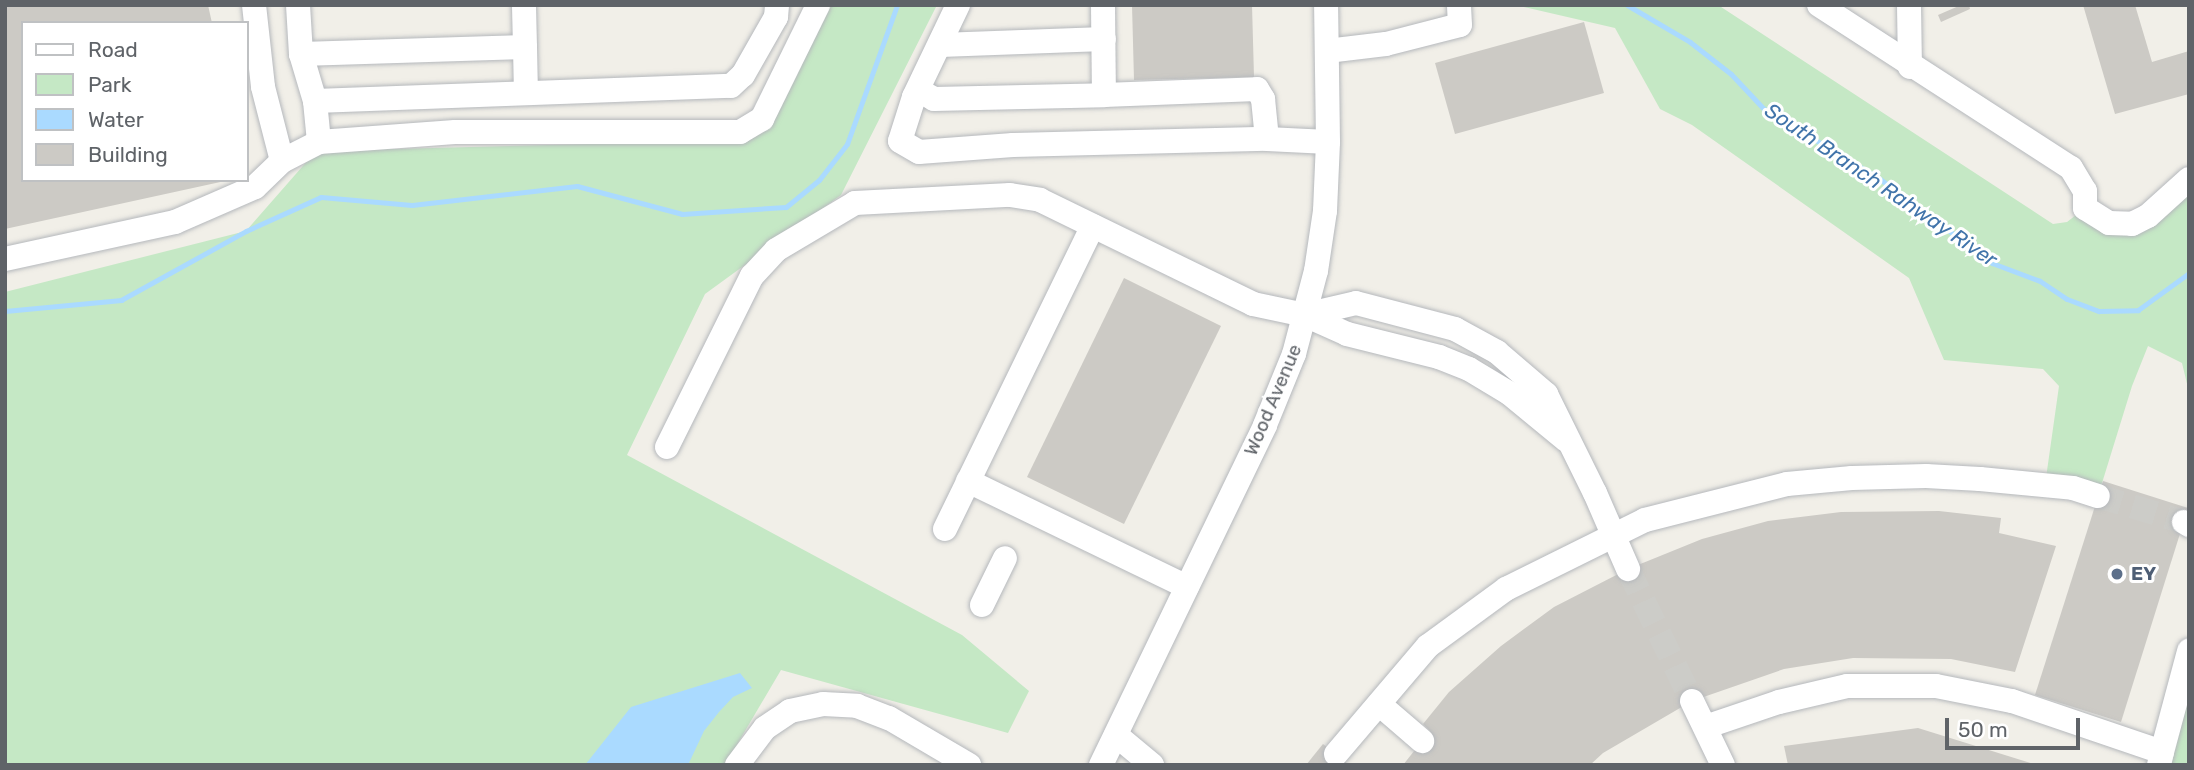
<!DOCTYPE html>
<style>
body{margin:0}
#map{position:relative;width:2194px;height:770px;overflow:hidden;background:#f1efe8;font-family:Rubik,sans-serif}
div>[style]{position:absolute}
.green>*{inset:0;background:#c5e8c5}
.water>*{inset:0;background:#aadaff}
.stream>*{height:5px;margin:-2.5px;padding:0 2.5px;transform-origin:2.5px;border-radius:2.5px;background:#aadaff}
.building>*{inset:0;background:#cccac5}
.minor-tunnel>*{height:24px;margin-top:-12px;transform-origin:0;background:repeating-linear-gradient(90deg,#ccccc8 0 24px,transparent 0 36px)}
.roads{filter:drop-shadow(0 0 2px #b5b8bc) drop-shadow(0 0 2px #b5b8bc)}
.minor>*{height:24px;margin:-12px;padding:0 12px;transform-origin:12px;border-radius:12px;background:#fff}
.dots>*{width:19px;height:19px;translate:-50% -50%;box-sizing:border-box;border:4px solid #fff;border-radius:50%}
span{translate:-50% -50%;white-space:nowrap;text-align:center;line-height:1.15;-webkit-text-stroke:6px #fff;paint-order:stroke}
.street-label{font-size:19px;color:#5f6368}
.service-label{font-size:19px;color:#4e5e75;font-weight:700}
.left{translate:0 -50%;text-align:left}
.water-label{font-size:21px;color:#4174aa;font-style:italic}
.frame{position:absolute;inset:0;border:7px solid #5f6368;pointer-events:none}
.legend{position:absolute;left:21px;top:21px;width:228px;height:161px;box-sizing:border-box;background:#fff;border:2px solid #bfc1c3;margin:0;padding:9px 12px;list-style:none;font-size:21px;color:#5f6368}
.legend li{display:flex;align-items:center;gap:14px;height:35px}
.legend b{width:35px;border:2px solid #bfc1c3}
.scale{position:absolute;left:1945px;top:718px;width:135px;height:32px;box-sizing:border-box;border:4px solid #5f6368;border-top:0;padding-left:9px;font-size:21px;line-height:24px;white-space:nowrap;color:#5f6368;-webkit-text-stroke:5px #fff;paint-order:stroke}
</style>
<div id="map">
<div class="green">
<i style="clip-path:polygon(822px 5px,937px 5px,841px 195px,705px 294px,627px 455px,962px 635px,1029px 691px,1008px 733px,781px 670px,725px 765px,5px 765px,5px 292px,246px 231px,316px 151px,745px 140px)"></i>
<i style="clip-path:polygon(1515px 5px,1718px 5px,2053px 224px,2067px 222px,2085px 208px,2132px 224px,2189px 179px,2189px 392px,2182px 363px,2148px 346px,2132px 386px,2098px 496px,2045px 485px,2059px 386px,2043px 369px,1944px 360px,1909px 278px,1692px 125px,1660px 109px,1615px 28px)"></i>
<i style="clip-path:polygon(2189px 651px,2189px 765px,2159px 765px)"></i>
</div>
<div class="water">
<i style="clip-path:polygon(740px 673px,752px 688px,733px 697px,719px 712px,704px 731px,688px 765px,585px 765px,631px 707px)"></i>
</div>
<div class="stream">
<i style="left:1627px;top:5px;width:73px;rotate:30.4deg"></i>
<i style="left:1690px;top:42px;width:52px;rotate:38deg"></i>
<i style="left:1731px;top:74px;width:48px;rotate:46.7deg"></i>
<i style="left:1764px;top:109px;width:135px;rotate:31.1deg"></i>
<i style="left:1880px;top:179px;width:140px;rotate:36.9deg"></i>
<i style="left:1992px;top:263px;width:51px;rotate:20.6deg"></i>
<i style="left:2040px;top:281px;width:32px;rotate:34deg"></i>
<i style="left:2067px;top:299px;width:34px;rotate:21deg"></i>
<i style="left:2099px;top:311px;width:39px;rotate:-1deg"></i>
<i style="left:2138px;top:310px;width:63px;rotate:-36deg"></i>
<i style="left:5px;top:311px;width:117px;rotate:-5.4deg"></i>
<i style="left:121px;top:300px;width:143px;rotate:-28.9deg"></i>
<i style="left:246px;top:231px;width:82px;rotate:-24.4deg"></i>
<i style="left:321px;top:197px;width:91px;rotate:5deg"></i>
<i style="left:412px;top:205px;width:166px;rotate:-6.6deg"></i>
<i style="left:577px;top:186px;width:109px;rotate:14.9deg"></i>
<i style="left:682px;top:214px;width:104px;rotate:-3.9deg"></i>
<i style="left:786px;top:207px;width:43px;rotate:-39.3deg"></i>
<i style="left:819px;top:180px;width:46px;rotate:-52.1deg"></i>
<i style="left:847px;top:144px;width:148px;rotate:-70.2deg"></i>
</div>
<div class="building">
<i style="clip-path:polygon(5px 5px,208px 5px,212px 23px,23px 23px,23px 180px,225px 181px,5px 229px)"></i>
<i style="clip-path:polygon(1132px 5px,1252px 5px,1254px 77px,1134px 80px)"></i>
<i style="clip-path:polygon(1961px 5px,1969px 5px,1970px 9px,1941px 22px,1938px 15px)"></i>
<i style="clip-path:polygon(2083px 5px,2135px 5px,2152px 62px,2189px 51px,2189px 94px,2115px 114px)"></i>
<i style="clip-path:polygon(1584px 22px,1604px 93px,1455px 134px,1435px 63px)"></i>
<i style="clip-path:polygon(1124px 278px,1221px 326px,1124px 524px,1027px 477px)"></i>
<i style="clip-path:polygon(2103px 481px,2188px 508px,2121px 722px,2035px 695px)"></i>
<i style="clip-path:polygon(1939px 511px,2001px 518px,1999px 533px,2056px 546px,2015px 672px,1951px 659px,1853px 658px,1784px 669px,1692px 701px,1603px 753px,1590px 765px,1403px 765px,1430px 731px,1423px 724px,1449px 692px,1501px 646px,1554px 607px,1628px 569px,1702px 539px,1768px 521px,1841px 512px)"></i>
<i style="clip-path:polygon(1918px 728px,2037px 765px,1788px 765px,1784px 746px)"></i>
<i style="clip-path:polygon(1323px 744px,1336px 754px,1349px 765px,1306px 765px)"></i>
</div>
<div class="minor-tunnel">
<i style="left:2098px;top:496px;width:90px;rotate:16.8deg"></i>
<i style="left:1628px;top:569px;width:147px;rotate:64.1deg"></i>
</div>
<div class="roads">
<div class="minor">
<i style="left:254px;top:5px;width:82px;rotate:83.7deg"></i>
<i style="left:263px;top:87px;width:76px;rotate:75.6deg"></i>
<i style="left:298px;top:5px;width:49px;rotate:86.5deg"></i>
<i style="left:301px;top:54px;width:49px;rotate:73.4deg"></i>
<i style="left:315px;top:101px;width:41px;rotate:84.4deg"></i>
<i style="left:319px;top:142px;width:136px;rotate:-4.2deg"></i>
<i style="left:455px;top:132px;width:285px"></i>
<i style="left:740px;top:132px;width:26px;rotate:-31deg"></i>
<i style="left:762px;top:119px;width:127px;rotate:-63.8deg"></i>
<i style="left:958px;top:5px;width:102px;rotate:115.6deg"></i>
<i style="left:914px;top:97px;width:46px;rotate:107.7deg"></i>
<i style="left:900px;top:141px;width:22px;rotate:30deg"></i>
<i style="left:919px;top:152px;width:94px;rotate:-4.3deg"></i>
<i style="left:1013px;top:145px;width:254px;rotate:-1.4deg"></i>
<i style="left:1267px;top:139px;width:61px;rotate:2.8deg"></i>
<i style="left:1103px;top:5px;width:90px;rotate:89.4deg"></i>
<i style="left:1104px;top:95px;width:153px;rotate:-2.2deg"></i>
<i style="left:1257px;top:89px;width:12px;rotate:59deg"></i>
<i style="left:1263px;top:99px;width:40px;rotate:84.3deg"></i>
<i style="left:1819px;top:5px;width:300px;rotate:32.9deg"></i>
<i style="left:2071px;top:168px;width:27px;rotate:59deg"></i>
<i style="left:2085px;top:191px;width:17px;rotate:90deg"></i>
<i style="left:2085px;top:208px;width:28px;rotate:32deg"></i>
<i style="left:2109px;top:223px;width:23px;rotate:2deg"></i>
<i style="left:2132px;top:224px;width:18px;rotate:-27deg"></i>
<i style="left:2148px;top:216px;width:55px;rotate:-42.1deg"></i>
<i style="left:1909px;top:5px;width:62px;rotate:89.1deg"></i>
<i style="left:940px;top:45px;width:164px;rotate:-2.1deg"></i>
<i style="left:525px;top:47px;width:46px;rotate:88.8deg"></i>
<i style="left:1327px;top:51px;width:59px;rotate:-6.8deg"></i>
<i style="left:1386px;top:44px;width:76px;rotate:-14.4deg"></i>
<i style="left:1460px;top:25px;width:20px;rotate:-93deg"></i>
<i style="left:301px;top:54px;width:224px;rotate:-1.8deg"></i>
<i style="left:525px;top:47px;width:42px;rotate:-91.4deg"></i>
<i style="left:918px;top:90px;width:18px;rotate:29deg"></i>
<i style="left:934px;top:99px;width:170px;rotate:-1.3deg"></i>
<i style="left:315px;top:101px;width:416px;rotate:-2.1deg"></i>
<i style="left:731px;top:86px;width:16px;rotate:-43deg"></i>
<i style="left:743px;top:75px;width:67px;rotate:-60.4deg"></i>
<i style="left:776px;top:17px;width:12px;rotate:-85deg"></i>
<i style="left:5px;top:259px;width:174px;rotate:-12.3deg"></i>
<i style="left:175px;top:222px;width:87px;rotate:-23.6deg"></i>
<i style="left:255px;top:187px;width:37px;rotate:-44deg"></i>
<i style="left:282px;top:161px;width:42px;rotate:-27.2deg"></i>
<i style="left:1305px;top:315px;width:52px;rotate:-13.2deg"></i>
<i style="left:1356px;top:303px;width:102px;rotate:14.7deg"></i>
<i style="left:1455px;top:329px;width:48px;rotate:28.7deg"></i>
<i style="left:1497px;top:352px;width:65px;rotate:40.6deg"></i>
<i style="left:1546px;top:394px;width:110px;rotate:63.7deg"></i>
<i style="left:1595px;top:493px;width:83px;rotate:66.5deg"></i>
<i style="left:667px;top:447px;width:191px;rotate:-63.6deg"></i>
<i style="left:752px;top:276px;width:35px;rotate:-47deg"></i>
<i style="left:776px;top:250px;width:92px;rotate:-30.7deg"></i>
<i style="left:855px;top:203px;width:155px;rotate:-3deg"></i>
<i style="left:1010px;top:195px;width:30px;rotate:9deg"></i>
<i style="left:1040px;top:200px;width:237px;rotate:26deg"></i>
<i style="left:1253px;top:304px;width:53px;rotate:11.9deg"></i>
<i style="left:1305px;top:315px;width:46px;rotate:24.3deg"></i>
<i style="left:1347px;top:334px;width:95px;rotate:14deg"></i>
<i style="left:1439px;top:357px;width:32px;rotate:22deg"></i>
<i style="left:1469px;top:369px;width:47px;rotate:31deg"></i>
<i style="left:1509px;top:393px;width:74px;rotate:39.5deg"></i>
<i style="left:968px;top:481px;width:243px;rotate:25.8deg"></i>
<i style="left:2184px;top:522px;width:6px;rotate:31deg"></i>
<i style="left:945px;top:529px;width:337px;rotate:-64deg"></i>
<i style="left:982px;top:605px;width:52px;rotate:-63.9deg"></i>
<i style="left:1692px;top:701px;width:71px;rotate:64.2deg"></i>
<i style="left:1379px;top:704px;width:57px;rotate:40.7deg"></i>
<i style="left:1705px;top:727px;width:78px;rotate:-18.7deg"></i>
<i style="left:1779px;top:702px;width:70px;rotate:-13.2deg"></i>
<i style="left:1847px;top:686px;width:89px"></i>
<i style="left:1936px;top:686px;width:77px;rotate:11.2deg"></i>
<i style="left:2012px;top:701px;width:158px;rotate:18.8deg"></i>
<i style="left:2162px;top:752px;width:13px;rotate:103deg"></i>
<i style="left:1116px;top:735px;width:47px;rotate:39.8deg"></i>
<i style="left:2162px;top:752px;width:105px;rotate:-75deg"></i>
<i style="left:1336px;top:754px;width:142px;rotate:-49.6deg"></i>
<i style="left:1428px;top:646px;width:97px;rotate:-36.2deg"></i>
<i style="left:1506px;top:589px;width:155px;rotate:-26.4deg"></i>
<i style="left:1645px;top:520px;width:146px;rotate:-14.2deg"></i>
<i style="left:1787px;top:484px;width:65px;rotate:-5.3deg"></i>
<i style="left:1852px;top:478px;width:74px;rotate:-1.5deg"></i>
<i style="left:1926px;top:476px;width:54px;rotate:3.2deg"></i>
<i style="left:1980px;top:479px;width:93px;rotate:5.5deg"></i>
<i style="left:2073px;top:488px;width:26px;rotate:18deg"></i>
<i style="left:737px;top:765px;width:46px;rotate:-52.9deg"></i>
<i style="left:765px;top:728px;width:30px;rotate:-34deg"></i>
<i style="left:790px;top:711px;width:34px;rotate:-12deg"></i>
<i style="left:823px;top:704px;width:34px;rotate:3deg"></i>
<i style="left:857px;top:706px;width:34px;rotate:21deg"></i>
<i style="left:889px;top:718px;width:93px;rotate:30.4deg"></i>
<i style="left:1101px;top:765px;width:377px;rotate:-64.2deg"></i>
<i style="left:1265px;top:425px;width:77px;rotate:-67.8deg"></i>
<i style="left:1294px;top:354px;width:86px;rotate:-75.2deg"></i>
<i style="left:1316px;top:271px;width:61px;rotate:-81.5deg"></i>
<i style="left:1325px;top:211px;width:69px;rotate:-87.5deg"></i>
<i style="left:1328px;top:142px;width:137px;rotate:-90.8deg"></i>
</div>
</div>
<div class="dots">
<i style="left:2117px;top:574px;background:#5c6f8a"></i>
</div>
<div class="street-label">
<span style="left:1273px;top:400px;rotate:-67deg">Wood Avenue</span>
</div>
<div class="service-label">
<span class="left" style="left:2131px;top:574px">EY</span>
</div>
<div class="water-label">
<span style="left:1881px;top:185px;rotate:34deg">South Branch Rahway River</span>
</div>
<div class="frame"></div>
<ul class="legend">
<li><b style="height:9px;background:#fff"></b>Road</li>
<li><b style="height:19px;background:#c5e8c5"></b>Park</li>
<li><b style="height:19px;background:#aadaff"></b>Water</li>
<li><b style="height:19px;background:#cccac5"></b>Building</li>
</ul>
<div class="scale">50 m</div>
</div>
